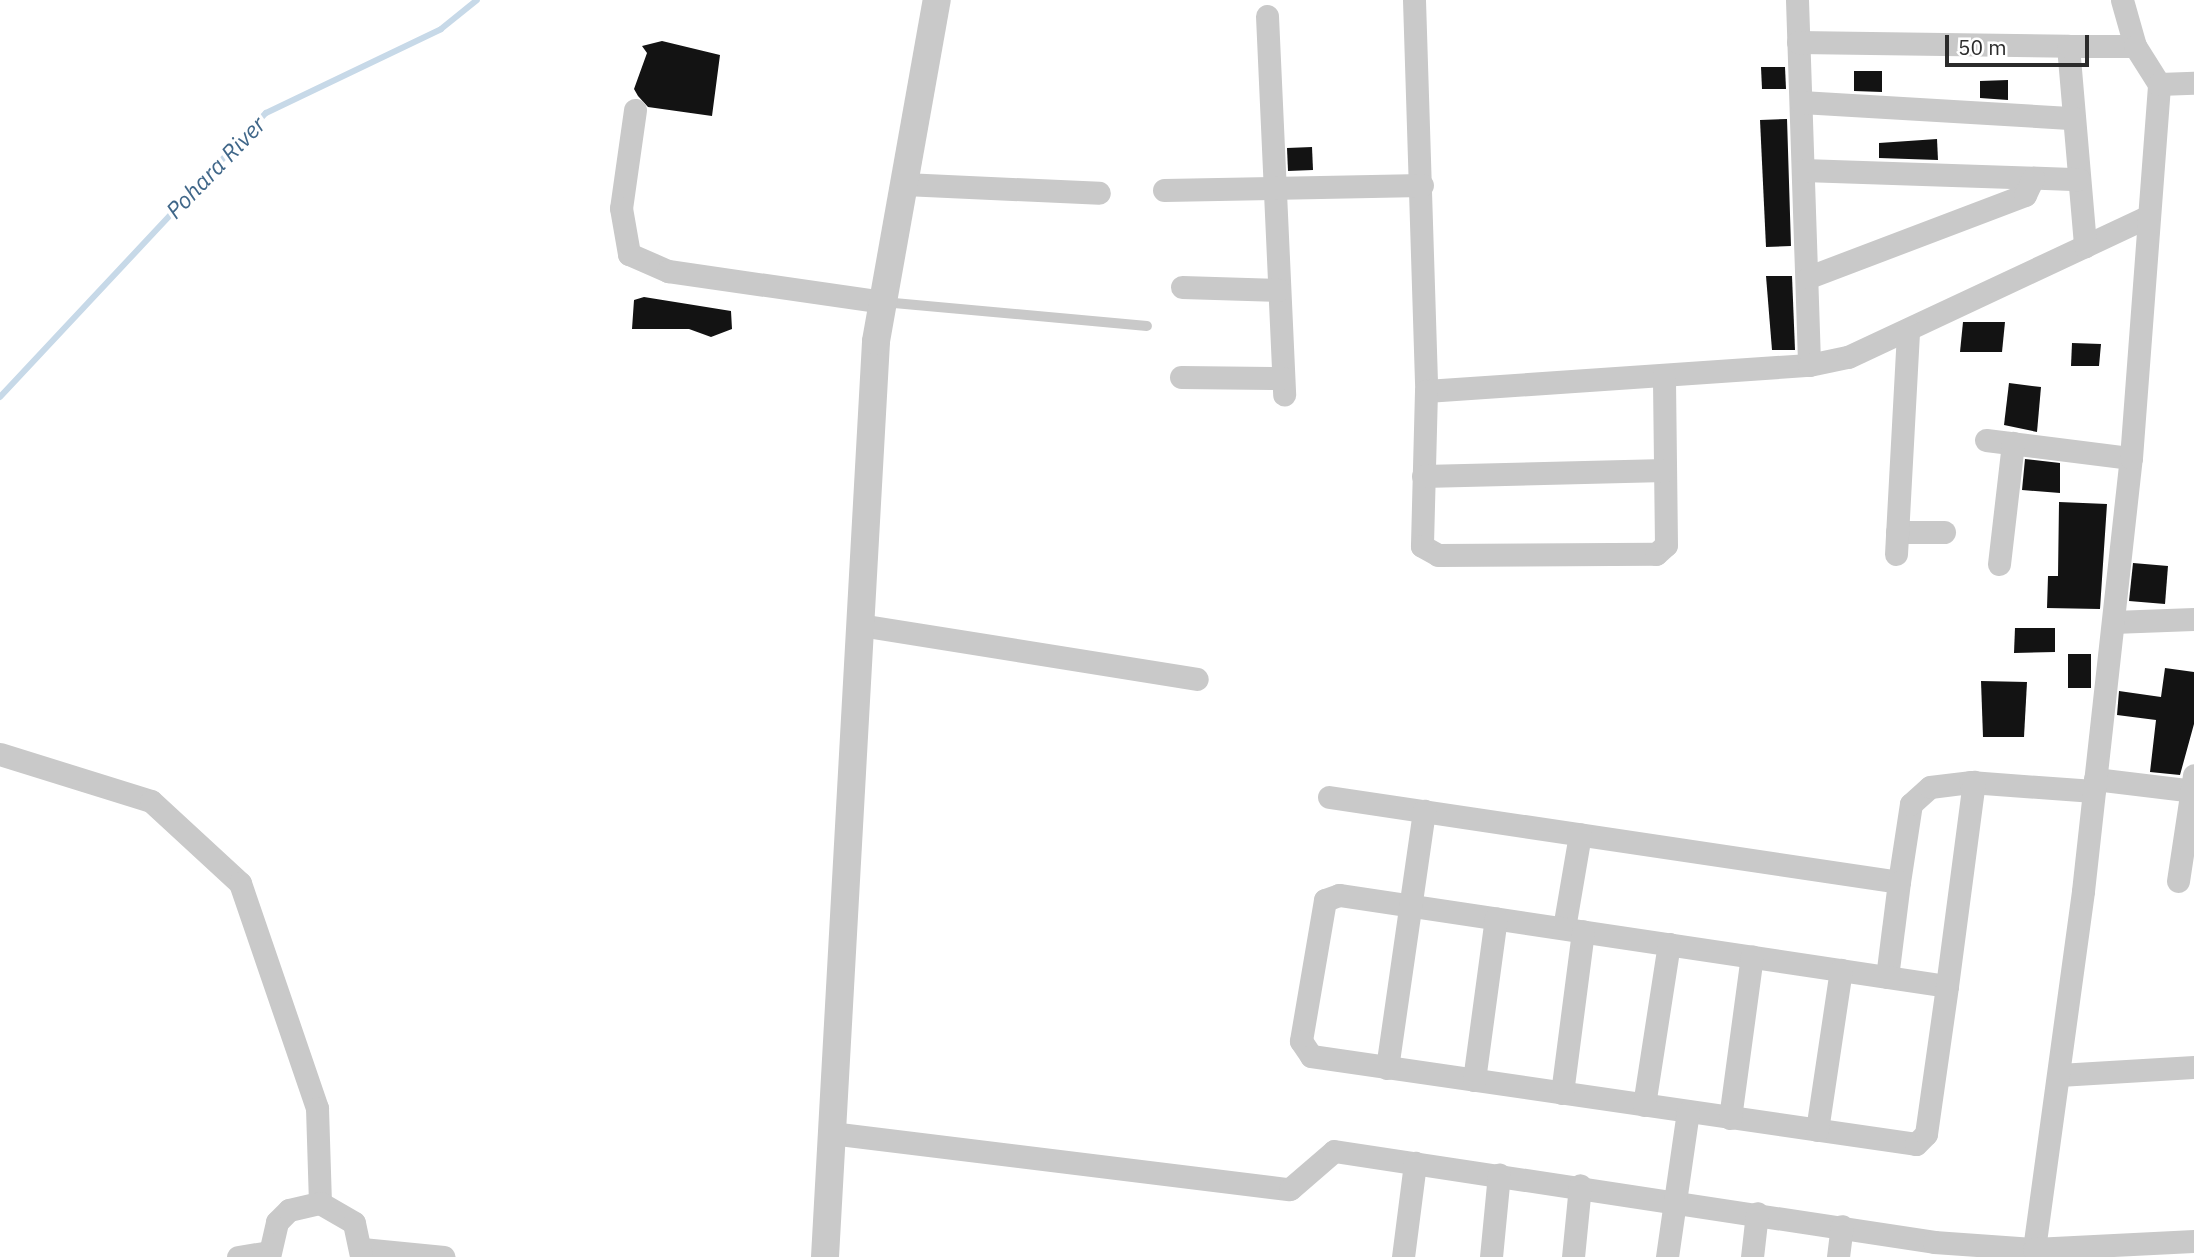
<!DOCTYPE html>
<style>
body{margin:0}
#map{position:relative;width:2194px;height:1257px;overflow:hidden;background:#fff;font-family:"IBM Plex Sans",sans-serif}
div>[style]{position:absolute}
.stream>*{height:6px;margin:-3px;padding:0 3px;transform-origin:3px;border-radius:3px;background:#c7d9e8}
.building>*{inset:0;background:#131313}
.service>*{height:10px;margin:-5px;padding:0 5px;transform-origin:5px;border-radius:5px;background:#c9c9c9}
.minor>*{height:23px;margin:-11.5px;padding:0 11.5px;transform-origin:11.5px;border-radius:11.5px;background:#c9c9c9}
.tertiary>*{height:28px;margin:-14px;padding:0 14px;transform-origin:14px;border-radius:14px;background:#c9c9c9}
span{translate:-50% -50%;white-space:nowrap;text-align:center;line-height:1.15;-webkit-text-stroke:7px #fff;paint-order:stroke}
.water-label{font-size:23px;color:#406789;font-style:italic}
.scale{position:absolute;left:1945px;top:35px;width:144px;height:32px;box-sizing:border-box;border:4px solid #2c2c2c;border-top:0;padding-left:9px;font-size:21px;line-height:24px;white-space:nowrap;color:#2c2c2c;-webkit-text-stroke:5px #fff;paint-order:stroke}
</style>
<div id="map">
<div class="stream">
<i style="left:0;top:397px;width:389px;rotate:-46.9deg"></i>
<i style="left:266px;top:113px;width:194px;rotate:-25.6deg"></i>
<i style="left:441px;top:29px;width:46px;rotate:-38.9deg"></i>
</div>
<div class="building">
<i style="clip-path:polygon(662px 41px,720px 55px,712px 116px,648px 107px,638px 96px,634px 89px,647px 53px,642px 46px)"></i>
<i style="clip-path:polygon(1761px 67px,1785px 67px,1786px 89px,1762px 89px)"></i>
<i style="clip-path:polygon(1854px 71px,1882px 71px,1882px 92px,1854px 91px)"></i>
<i style="clip-path:polygon(2008px 80px,2008px 100px,1980px 98px,1980px 81px)"></i>
<i style="clip-path:polygon(1787px 119px,1791px 246px,1766px 247px,1760px 120px)"></i>
<i style="clip-path:polygon(1937px 139px,1938px 160px,1879px 158px,1879px 143px)"></i>
<i style="clip-path:polygon(1312px 147px,1313px 170px,1288px 171px,1287px 148px)"></i>
<i style="clip-path:polygon(1766px 276px,1792px 276px,1795px 350px,1772px 350px)"></i>
<i style="clip-path:polygon(644px 297px,731px 311px,732px 329px,711px 337px,689px 329px,632px 329px,634px 300px)"></i>
<i style="clip-path:polygon(1963px 322px,2005px 322px,2002px 352px,1960px 352px)"></i>
<i style="clip-path:polygon(2072px 343px,2101px 344px,2099px 366px,2071px 366px)"></i>
<i style="clip-path:polygon(2009px 383px,2041px 387px,2037px 432px,2004px 425px)"></i>
<i style="clip-path:polygon(2025px 459px,2060px 463px,2060px 493px,2022px 490px)"></i>
<i style="clip-path:polygon(2059px 502px,2107px 504px,2100px 609px,2047px 608px,2048px 576px,2058px 576px)"></i>
<i style="clip-path:polygon(2133px 563px,2168px 566px,2165px 604px,2129px 601px)"></i>
<i style="clip-path:polygon(2015px 628px,2055px 628px,2055px 652px,2014px 653px)"></i>
<i style="clip-path:polygon(2068px 654px,2091px 654px,2091px 688px,2068px 688px)"></i>
<i style="clip-path:polygon(2165px 668px,2194px 672px,2194px 724px,2180px 775px,2150px 772px,2156px 720px,2117px 715px,2119px 691px,2161px 697px)"></i>
<i style="clip-path:polygon(1981px 681px,2027px 682px,2024px 737px,1983px 737px)"></i>
</div>
<div class="service">
<i style="left:883px;top:302px;width:265px;rotate:5.2deg"></i>
</div>
<div class="minor">
<i style="left:1414px;top:0;width:391px;rotate:88.2deg"></i>
<i style="left:1426px;top:391px;width:384px;rotate:-3.9deg"></i>
<i style="left:1797px;top:0;width:365px;rotate:88.1deg"></i>
<i style="left:1809px;top:365px;width:40px;rotate:-12deg"></i>
<i style="left:1848px;top:357px;width:332px;rotate:-25.1deg"></i>
<i style="left:2122px;top:0;width:48px;rotate:74.2deg"></i>
<i style="left:1267px;top:16px;width:379px;rotate:87.4deg"></i>
<i style="left:1798px;top:42px;width:270px;rotate:0.8deg"></i>
<i style="left:2068px;top:46px;width:201px;rotate:85.1deg"></i>
<i style="left:2068px;top:46px;width:67px"></i>
<i style="left:2135px;top:46px;width:45px;rotate:57.7deg"></i>
<i style="left:1801px;top:102px;width:273px;rotate:3.4deg"></i>
<i style="left:635px;top:110px;width:99px;rotate:98.1deg"></i>
<i style="left:621px;top:208px;width:47px;rotate:80.1deg"></i>
<i style="left:629px;top:254px;width:43px;rotate:23.6deg"></i>
<i style="left:668px;top:271px;width:217px;rotate:8.2deg"></i>
<i style="left:1803px;top:170px;width:276px;rotate:1.9deg"></i>
<i style="left:904px;top:184px;width:195px;rotate:2.6deg"></i>
<i style="left:1164px;top:190px;width:258px;rotate:-1.1deg"></i>
<i style="left:1809px;top:277px;width:231px;rotate:-20.8deg"></i>
<i style="left:2025px;top:195px;width:19px;rotate:-65deg"></i>
<i style="left:1182px;top:287px;width:97px;rotate:1.8deg"></i>
<i style="left:1181px;top:377px;width:102px;rotate:0.6deg"></i>
<i style="left:1426px;top:391px;width:155px;rotate:91.5deg"></i>
<i style="left:1422px;top:546px;width:18px;rotate:29deg"></i>
<i style="left:1438px;top:555px;width:218px;rotate:-0.3deg"></i>
<i style="left:1656px;top:554px;width:13px;rotate:-42deg"></i>
<i style="left:1666px;top:545px;width:170px;rotate:-90.7deg"></i>
<i style="left:1986px;top:440px;width:146px;rotate:7.1deg"></i>
<i style="left:1423px;top:476px;width:242px;rotate:-1.4deg"></i>
<i style="left:1897px;top:532px;width:47px"></i>
<i style="left:1896px;top:554px;width:225px;rotate:-86.9deg"></i>
<i style="left:1999px;top:564px;width:122px;rotate:-83.4deg"></i>
<i style="left:2113px;top:622px;width:81px;rotate:-2.1deg"></i>
<i style="left:860px;top:625px;width:341px;rotate:9.1deg"></i>
<i style="left:0;top:754px;width:158px;rotate:17.3deg"></i>
<i style="left:151px;top:801px;width:121px;rotate:42.7deg"></i>
<i style="left:240px;top:883px;width:238px;rotate:71.1deg"></i>
<i style="left:317px;top:1108px;width:95px;rotate:88.2deg"></i>
<i style="left:2095px;top:779px;width:100px;rotate:6.9deg"></i>
<i style="left:1329px;top:797px;width:576px;rotate:8.48deg"></i>
<i style="left:1899px;top:882px;width:79px;rotate:-81.3deg"></i>
<i style="left:1911px;top:804px;width:25px;rotate:-42deg"></i>
<i style="left:1930px;top:787px;width:40px;rotate:-7.1deg"></i>
<i style="left:1970px;top:782px;width:124px;rotate:4.2deg"></i>
<i style="left:2178px;top:881px;width:107px;rotate:-81.4deg"></i>
<i style="left:1564px;top:928px;width:95px;rotate:-80.3deg"></i>
<i style="left:1887px;top:977px;width:96px;rotate:-82.8deg"></i>
<i style="left:1947px;top:986px;width:615px;rotate:-171.49deg"></i>
<i style="left:1339px;top:895px;width:15px;rotate:160deg"></i>
<i style="left:1325px;top:900px;width:143px;rotate:99.7deg"></i>
<i style="left:1301px;top:1041px;width:18px;rotate:56deg"></i>
<i style="left:1311px;top:1056px;width:611px;rotate:8.28deg"></i>
<i style="left:1916px;top:1144px;width:14px;rotate:-45deg"></i>
<i style="left:1926px;top:1134px;width:149px;rotate:-81.9deg"></i>
<i style="left:1947px;top:986px;width:206px;rotate:-82.5deg"></i>
<i style="left:1387px;top:1068px;width:260px;rotate:-81.8deg"></i>
<i style="left:2059px;top:1075px;width:135px;rotate:-3.4deg"></i>
<i style="left:1474px;top:1080px;width:163px;rotate:-82.3deg"></i>
<i style="left:1562px;top:1093px;width:163px;rotate:-82.6deg"></i>
<i style="left:1644px;top:1105px;width:163px;rotate:-81.2deg"></i>
<i style="left:1730px;top:1118px;width:163px;rotate:-82.3deg"></i>
<i style="left:1817px;top:1130px;width:162px;rotate:-81.5deg"></i>
<i style="left:831px;top:1133px;width:462px;rotate:7deg"></i>
<i style="left:1290px;top:1189px;width:58px;rotate:-40.8deg"></i>
<i style="left:1334px;top:1151px;width:607px;rotate:8.62deg"></i>
<i style="left:1934px;top:1242px;width:100px;rotate:4deg"></i>
<i style="left:2034px;top:1249px;width:361px;rotate:-82.2deg"></i>
<i style="left:2083px;top:891px;width:436px;rotate:-83.7deg"></i>
<i style="left:2131px;top:458px;width:375px;rotate:-85.7deg"></i>
<i style="left:2159px;top:84px;width:35px;rotate:-2deg"></i>
<i style="left:362px;top:1249px;width:82px;rotate:5.6deg"></i>
<i style="left:238px;top:1257px;width:30px;rotate:-9deg"></i>
<i style="left:269px;top:1257px;width:36px;rotate:-77deg"></i>
<i style="left:277px;top:1222px;width:17px;rotate:-45deg"></i>
<i style="left:289px;top:1210px;width:32px;rotate:-13deg"></i>
<i style="left:320px;top:1203px;width:39px;rotate:30deg"></i>
<i style="left:354px;top:1223px;width:35px;rotate:78deg"></i>
<i style="left:1403px;top:1257px;width:95px;rotate:-82.7deg"></i>
<i style="left:1491px;top:1257px;width:83px;rotate:-84.5deg"></i>
<i style="left:1573px;top:1257px;width:72px;rotate:-84.4deg"></i>
<i style="left:1667px;top:1257px;width:147px;rotate:-81.8deg"></i>
<i style="left:1752px;top:1257px;width:44px;rotate:-83.5deg"></i>
<i style="left:1838px;top:1257px;width:31px;rotate:-83deg"></i>
<i style="left:2033px;top:1257px;width:8px;rotate:-83deg"></i>
<i style="left:2034px;top:1249px;width:160px;rotate:-2.9deg"></i>
</div>
<div class="tertiary">
<i style="left:825px;top:1257px;width:917px;rotate:-86.81deg"></i>
<i style="left:876px;top:341px;width:346px;rotate:-79.9deg"></i>
</div>
<div class="water-label">
<span style="left:215px;top:167px;rotate:-46deg">Pohara River</span>
</div>
<div class="scale">50 m</div>
</div>
